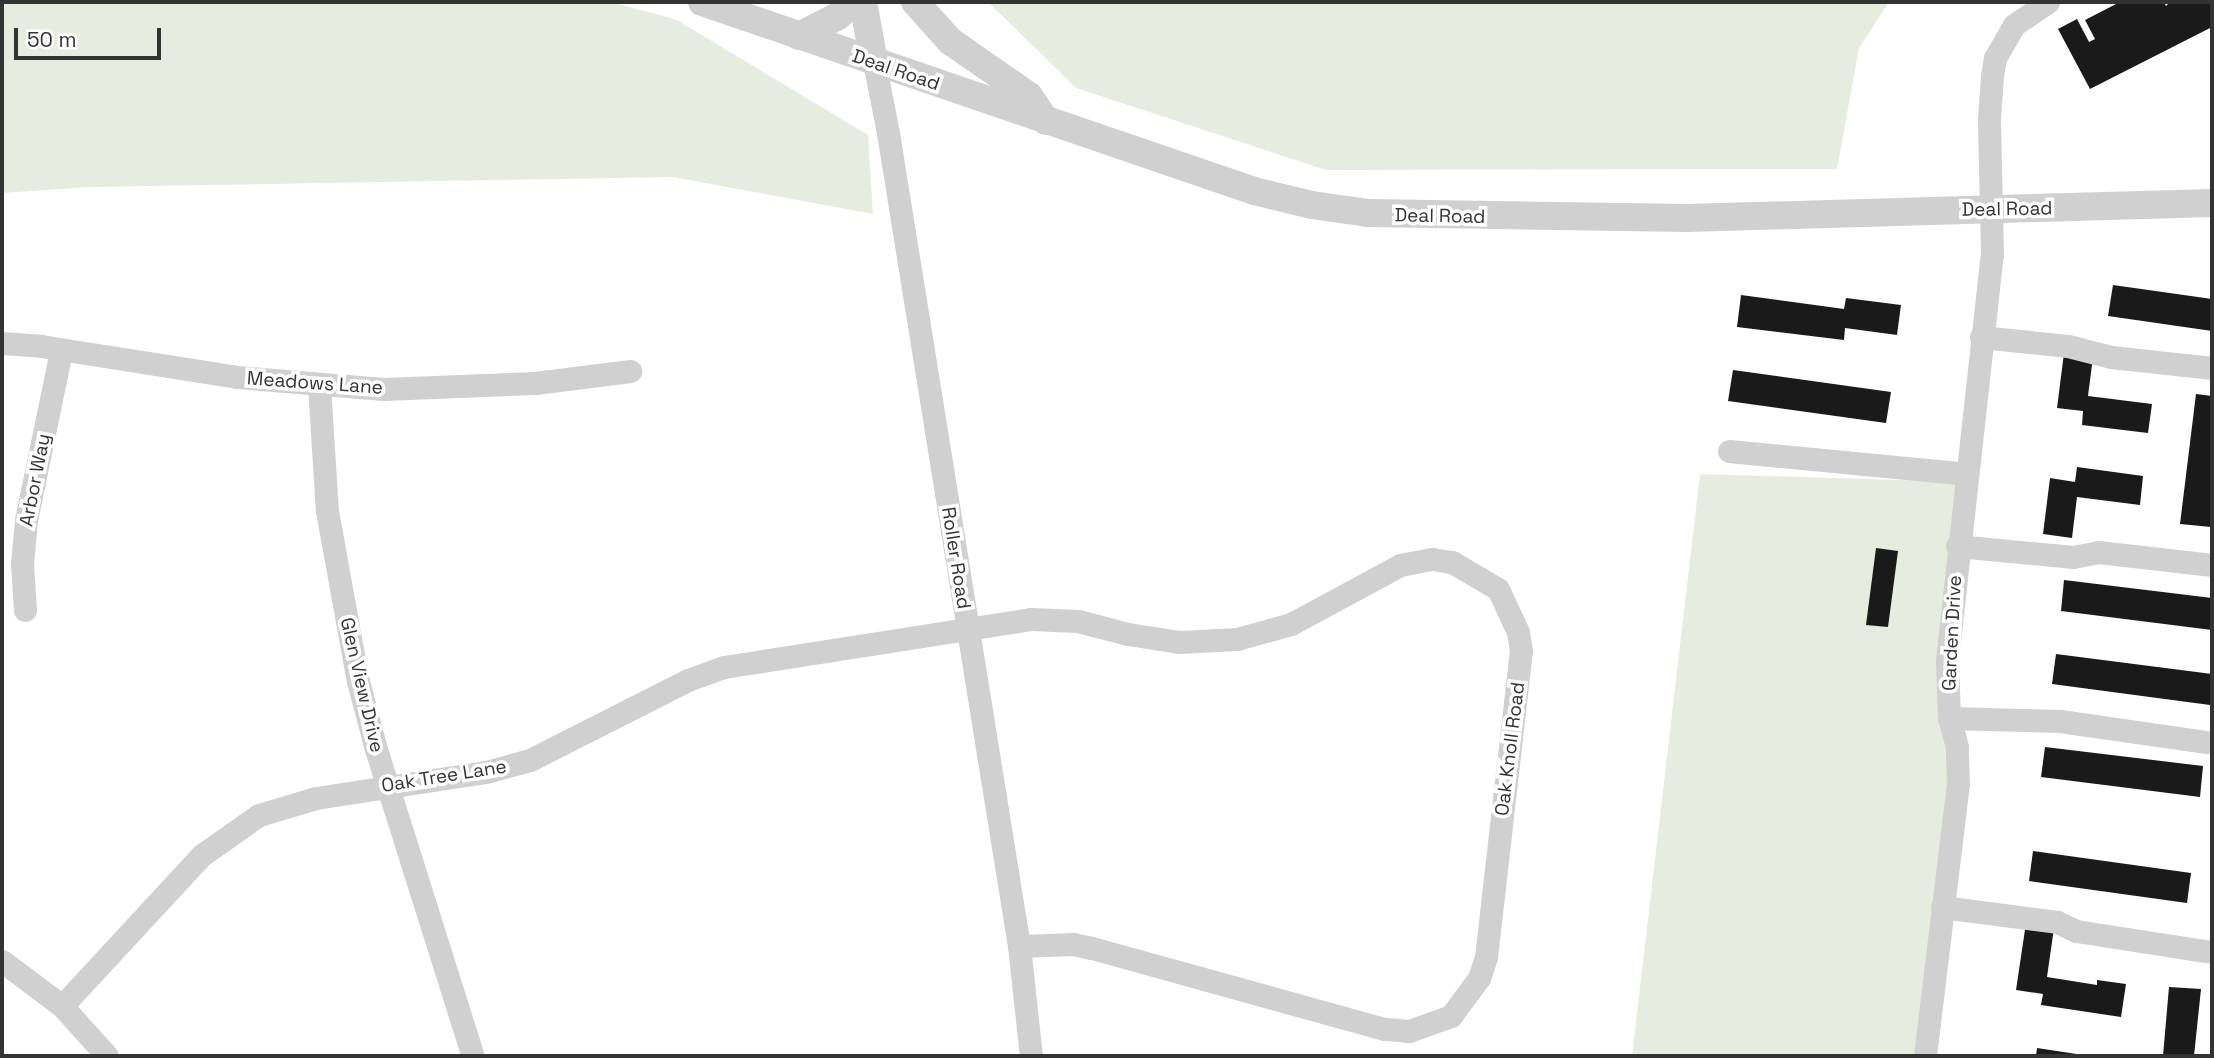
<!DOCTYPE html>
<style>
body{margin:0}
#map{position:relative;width:2214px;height:1058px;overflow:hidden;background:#fff;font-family:"Space Grotesk",sans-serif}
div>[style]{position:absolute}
.green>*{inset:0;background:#e6ecdf}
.building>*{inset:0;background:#1a1a1a}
.minor>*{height:23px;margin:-11.5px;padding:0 11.5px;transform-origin:11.5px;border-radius:11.5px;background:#d0d0d0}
.tertiary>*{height:28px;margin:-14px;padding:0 14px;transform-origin:14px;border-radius:14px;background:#d0d0d0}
span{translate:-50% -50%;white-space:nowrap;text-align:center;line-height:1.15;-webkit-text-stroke:7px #fff;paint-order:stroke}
.street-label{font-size:19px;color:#333}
.frame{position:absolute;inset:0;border:4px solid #333;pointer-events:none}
.scale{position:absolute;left:14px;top:28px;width:147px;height:32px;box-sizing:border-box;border:4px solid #333;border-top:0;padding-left:9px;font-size:21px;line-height:24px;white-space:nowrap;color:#333;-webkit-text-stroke:5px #fff;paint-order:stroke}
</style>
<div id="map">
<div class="green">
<i style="clip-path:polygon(2px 2px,612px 2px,677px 20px,868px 135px,873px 214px,673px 177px,91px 187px,2px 193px)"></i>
<i style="clip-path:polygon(988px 2px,1889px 2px,1859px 48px,1837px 169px,1326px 170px,1076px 88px)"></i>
<i style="clip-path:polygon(1700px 474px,1964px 482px,1951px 844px,1924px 1056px,1632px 1056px)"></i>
</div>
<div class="building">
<i style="clip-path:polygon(2120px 2px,2164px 2px,2166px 6px,2170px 2px,2212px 2px,2212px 27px,2090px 89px,2058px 29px,2077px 19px,2089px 42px,2095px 39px,2085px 20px)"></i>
<i style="clip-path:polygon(2113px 285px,2212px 299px,2212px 331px,2108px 316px)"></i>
<i style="clip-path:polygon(1741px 295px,1844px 309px,1846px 298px,1901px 305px,1897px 335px,1845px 328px,1844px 340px,1737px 327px)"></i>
<i style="clip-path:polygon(2064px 353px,2093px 357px,2088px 396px,2152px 404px,2148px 433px,2082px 425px,2083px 411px,2057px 408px)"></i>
<i style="clip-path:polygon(1733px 370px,1891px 392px,1886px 423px,1728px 401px)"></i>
<i style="clip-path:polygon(2196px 394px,2212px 396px,2211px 527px,2180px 524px)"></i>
<i style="clip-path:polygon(2077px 467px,2143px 476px,2140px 505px,2077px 497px,2072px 538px,2043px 534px,2050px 478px,2075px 482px)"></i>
<i style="clip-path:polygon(1876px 548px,1898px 551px,1888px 627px,1866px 625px)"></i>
<i style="clip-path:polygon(2064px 580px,2212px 598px,2212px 630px,2061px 611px)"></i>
<i style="clip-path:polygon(2056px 654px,2212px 674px,2210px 705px,2052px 684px)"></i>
<i style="clip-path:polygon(2045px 747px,2203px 766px,2200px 797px,2041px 777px)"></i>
<i style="clip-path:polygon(2033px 851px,2191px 873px,2187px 903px,2029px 881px)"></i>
<i style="clip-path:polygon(2026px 923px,2054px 928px,2047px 977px,2097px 985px,2097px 980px,2126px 984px,2121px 1017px,2041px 1005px,2043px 994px,2016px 990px)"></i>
<i style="clip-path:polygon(2169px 987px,2201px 989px,2194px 1056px,2163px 1056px)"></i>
<i style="clip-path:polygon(2037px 1048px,2083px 1055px,2083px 1056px,2036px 1056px)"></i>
</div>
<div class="minor">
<i style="left:874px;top:62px;width:72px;rotate:78.8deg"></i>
<i style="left:888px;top:133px;width:823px;rotate:80.85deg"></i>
<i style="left:1019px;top:946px;width:111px;rotate:83.8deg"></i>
<i style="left:1981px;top:337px;width:87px;rotate:5.9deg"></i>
<i style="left:2068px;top:346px;width:44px;rotate:14.3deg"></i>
<i style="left:2111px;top:357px;width:102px;rotate:6.2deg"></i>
<i style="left:2px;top:343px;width:39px;rotate:4deg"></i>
<i style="left:41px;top:346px;width:198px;rotate:9deg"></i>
<i style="left:237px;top:377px;width:147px;rotate:4.7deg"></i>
<i style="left:384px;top:389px;width:151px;rotate:-2.3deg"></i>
<i style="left:535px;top:383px;width:96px;rotate:-7.2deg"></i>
<i style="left:319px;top:385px;width:126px;rotate:86.4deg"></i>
<i style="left:327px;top:511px;width:173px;rotate:79.7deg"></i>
<i style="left:358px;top:681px;width:67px;rotate:75.3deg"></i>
<i style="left:375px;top:746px;width:325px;rotate:72.5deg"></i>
<i style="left:1729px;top:451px;width:238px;rotate:5.5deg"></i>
<i style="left:1957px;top:546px;width:117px;rotate:5.4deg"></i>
<i style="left:2073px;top:557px;width:25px;rotate:-11deg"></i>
<i style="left:2098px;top:552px;width:115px;rotate:6.5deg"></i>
<i style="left:25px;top:610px;width:46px;rotate:-93.7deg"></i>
<i style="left:22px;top:564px;width:44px;rotate:-84.8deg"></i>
<i style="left:26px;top:520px;width:173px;rotate:-78.3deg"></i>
<i style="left:1949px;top:718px;width:111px;rotate:1.5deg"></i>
<i style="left:2060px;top:721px;width:147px;rotate:8.2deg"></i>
<i style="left:1942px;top:907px;width:116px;rotate:7.4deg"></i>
<i style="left:2057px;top:922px;width:21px;rotate:25deg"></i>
<i style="left:2076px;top:931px;width:138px;rotate:8.8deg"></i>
<i style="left:2px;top:961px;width:75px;rotate:36.9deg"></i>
<i style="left:62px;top:1006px;width:67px;rotate:48deg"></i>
<i style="left:62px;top:1006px;width:206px;rotate:-47.2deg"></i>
<i style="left:202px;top:855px;width:70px;rotate:-35.1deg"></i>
<i style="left:259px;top:815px;width:59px;rotate:-16.6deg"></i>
<i style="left:316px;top:798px;width:172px;rotate:-8.7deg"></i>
<i style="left:486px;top:772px;width:46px;rotate:-15.3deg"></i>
<i style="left:530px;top:760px;width:177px;rotate:-26.9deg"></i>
<i style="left:688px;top:680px;width:38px;rotate:-20deg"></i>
<i style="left:724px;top:667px;width:310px;rotate:-8.9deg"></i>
<i style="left:1030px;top:619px;width:48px;rotate:2.4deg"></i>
<i style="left:1078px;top:621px;width:52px;rotate:14.6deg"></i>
<i style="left:1128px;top:634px;width:52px;rotate:8.9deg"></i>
<i style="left:1179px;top:642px;width:58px;rotate:-3deg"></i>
<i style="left:1237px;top:639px;width:56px;rotate:-15.5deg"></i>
<i style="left:1291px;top:624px;width:124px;rotate:-28.4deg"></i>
<i style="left:1400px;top:565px;width:33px;rotate:-11deg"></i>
<i style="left:1432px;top:559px;width:20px;rotate:9deg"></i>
<i style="left:1452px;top:562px;width:53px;rotate:30.4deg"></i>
<i style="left:1498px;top:589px;width:47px;rotate:65.1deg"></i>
<i style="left:1518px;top:632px;width:18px;rotate:81deg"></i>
<i style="left:1521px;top:650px;width:309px;rotate:96.5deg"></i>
<i style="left:1486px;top:957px;width:22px;rotate:108deg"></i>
<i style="left:1479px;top:978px;width:47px;rotate:126.4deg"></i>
<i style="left:1451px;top:1016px;width:45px;rotate:160.3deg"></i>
<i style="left:1409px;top:1031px;width:25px;rotate:-175deg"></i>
<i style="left:1384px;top:1029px;width:304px;rotate:-164.5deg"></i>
<i style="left:1091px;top:948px;width:17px;rotate:-167deg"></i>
<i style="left:1074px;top:944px;width:55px;rotate:177.9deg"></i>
<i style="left:1925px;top:1056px;width:274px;rotate:-83.1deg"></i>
<i style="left:1958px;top:784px;width:37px;rotate:-92deg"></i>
<i style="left:1957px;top:747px;width:30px;rotate:-105deg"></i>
<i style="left:1949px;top:718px;width:58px;rotate:-92deg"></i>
<i style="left:1947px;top:660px;width:408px;rotate:-83.7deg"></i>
<i style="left:1992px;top:254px;width:135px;rotate:-91.3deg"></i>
<i style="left:1989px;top:119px;width:43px;rotate:-86deg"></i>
<i style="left:1992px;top:76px;width:18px;rotate:-81deg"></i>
<i style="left:1995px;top:58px;width:38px;rotate:-60deg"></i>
<i style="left:2014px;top:25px;width:41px;rotate:-34.1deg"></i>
</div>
<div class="tertiary">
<i style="left:702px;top:2px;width:583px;rotate:18.9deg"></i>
<i style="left:1254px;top:191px;width:60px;rotate:13.6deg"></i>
<i style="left:1312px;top:205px;width:57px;rotate:8.1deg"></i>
<i style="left:1368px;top:213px;width:319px;rotate:0.9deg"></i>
<i style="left:1687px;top:218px;width:525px;rotate:-1.64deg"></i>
<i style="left:863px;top:2px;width:61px;rotate:79.6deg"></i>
<i style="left:915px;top:2px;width:52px;rotate:48.1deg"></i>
<i style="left:950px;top:41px;width:96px;rotate:34.8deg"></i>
<i style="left:1029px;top:96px;width:30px;rotate:56deg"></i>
<i style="left:799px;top:36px;width:44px;rotate:-27.1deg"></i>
<i style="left:838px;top:16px;width:21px;rotate:-41deg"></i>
</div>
<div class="street-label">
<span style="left:896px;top:70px;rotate:19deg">Deal Road</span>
<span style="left:2007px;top:209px;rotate:-1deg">Deal Road</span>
<span style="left:1440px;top:216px;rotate:1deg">Deal Road</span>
<span style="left:315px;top:383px;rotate:4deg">Meadows Lane</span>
<span style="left:35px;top:480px;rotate:-79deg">Arbor Way</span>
<span style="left:956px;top:558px;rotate:81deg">Roller Road</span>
<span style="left:1952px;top:633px;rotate:-87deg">Garden Drive</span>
<span style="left:362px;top:685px;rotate:77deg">Glen View Drive</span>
<span style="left:1510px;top:749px;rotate:-83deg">Oak Knoll Road</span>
<span style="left:444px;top:776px;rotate:-9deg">Oak Tree Lane</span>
</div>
<div class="frame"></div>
<div class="scale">50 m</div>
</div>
